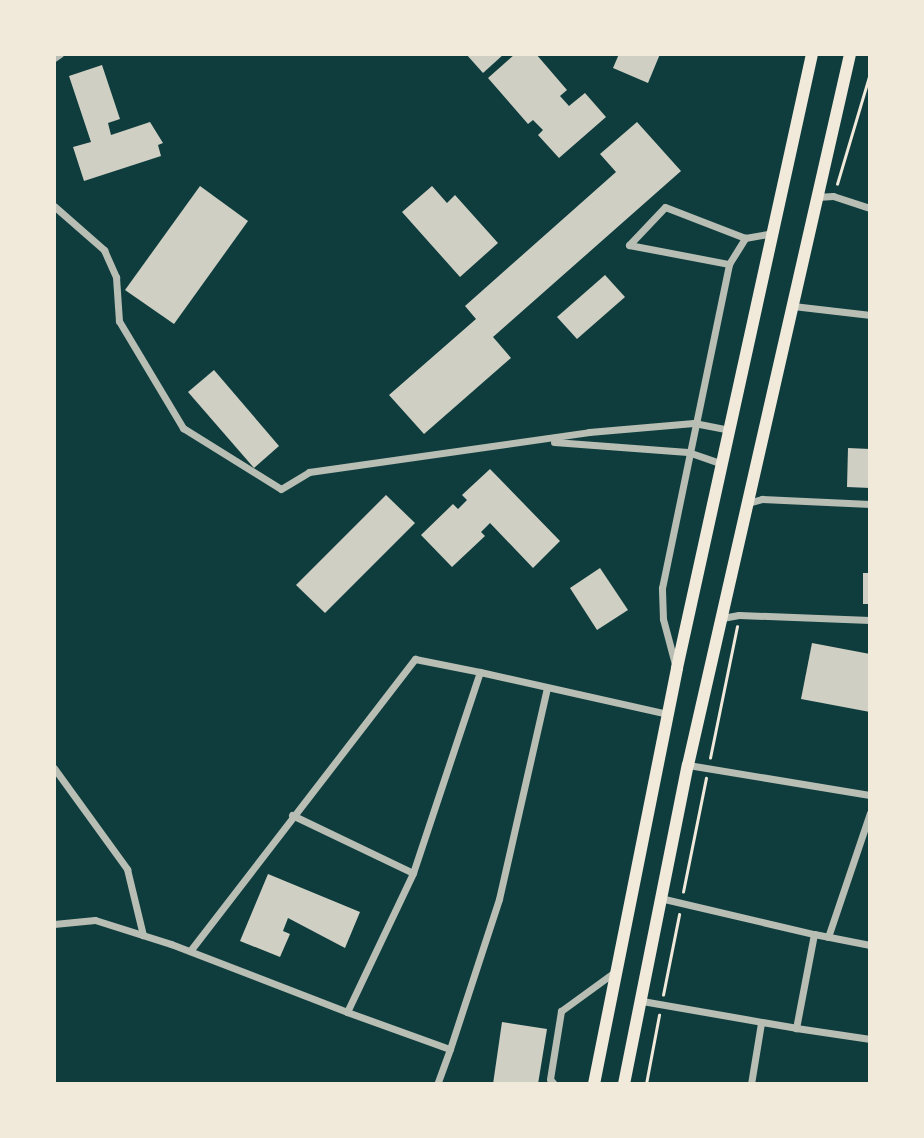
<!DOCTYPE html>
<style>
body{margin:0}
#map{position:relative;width:924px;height:1138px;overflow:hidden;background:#0f3d3e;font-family:Cabin,sans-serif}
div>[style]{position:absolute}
.building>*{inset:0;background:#cfcfc3}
.path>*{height:2.5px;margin:-1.25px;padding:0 1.25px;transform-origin:1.25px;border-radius:1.25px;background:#f1e9da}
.minor>*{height:7px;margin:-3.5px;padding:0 3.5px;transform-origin:3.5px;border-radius:3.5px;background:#b8beb3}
.trunk>*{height:12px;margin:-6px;padding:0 6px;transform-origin:6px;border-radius:6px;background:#f1e9da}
span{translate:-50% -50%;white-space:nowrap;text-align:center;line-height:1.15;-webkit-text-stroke:7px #f1e9da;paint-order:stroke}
.frame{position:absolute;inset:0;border:56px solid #f1e9da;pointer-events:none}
</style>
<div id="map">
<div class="building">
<i style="clip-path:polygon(466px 54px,504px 54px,483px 73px)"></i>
<i style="clip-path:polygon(515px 54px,536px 54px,567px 90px,560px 96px,569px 106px,585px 93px,606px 117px,559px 158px,538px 135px,543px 130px,533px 120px,528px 124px,488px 78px)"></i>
<i style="clip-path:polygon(619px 54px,660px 54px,648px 83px,613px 68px)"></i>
<i style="clip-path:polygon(102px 65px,120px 119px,108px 123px,111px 135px,150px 122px,163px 143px,158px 145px,161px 156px,84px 181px,73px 147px,91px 142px,69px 76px)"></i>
<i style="clip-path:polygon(637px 122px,681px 171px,493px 337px,511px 358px,424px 434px,389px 395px,476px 319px,465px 306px,616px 172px,600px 154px)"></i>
<i style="clip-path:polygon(200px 186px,248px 221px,174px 324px,125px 290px)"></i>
<i style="clip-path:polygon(432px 186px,447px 203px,455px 195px,498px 243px,460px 277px,402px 212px)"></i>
<i style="clip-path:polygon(605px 275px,625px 297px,577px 339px,557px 317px)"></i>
<i style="clip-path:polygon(214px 370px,279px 446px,254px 468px,188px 392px)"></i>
<i style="clip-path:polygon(848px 448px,870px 449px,870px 488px,847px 487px)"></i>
<i style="clip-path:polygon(490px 469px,560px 541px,533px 568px,490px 523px,481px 532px,485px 536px,452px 567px,421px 535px,453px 504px,458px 509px,467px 500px,462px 495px)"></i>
<i style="clip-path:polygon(386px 495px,415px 523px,325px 613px,296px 585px)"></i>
<i style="clip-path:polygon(600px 568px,628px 610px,597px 630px,570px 588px)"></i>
<i style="clip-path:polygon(863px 573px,870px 573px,870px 604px,863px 604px)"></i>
<i style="clip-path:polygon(812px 643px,870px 654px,870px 712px,801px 699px)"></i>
<i style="clip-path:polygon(268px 874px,360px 912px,345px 948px,288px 918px,283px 931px,290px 934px,280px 957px,240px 941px)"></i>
<i style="clip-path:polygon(502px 1022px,547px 1029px,538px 1084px,493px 1084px)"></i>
</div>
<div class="path">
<i style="left:837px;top:184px;width:116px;rotate:-73.4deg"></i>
<i style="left:710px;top:758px;width:134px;rotate:-78.4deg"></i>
<i style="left:683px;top:892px;width:116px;rotate:-78.6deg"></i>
<i style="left:663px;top:995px;width:82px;rotate:-78.7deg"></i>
<i style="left:646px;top:1084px;width:70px;rotate:-79.3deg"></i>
</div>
<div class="minor">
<i style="left:54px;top:58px;width:7px;rotate:-34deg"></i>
<i style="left:817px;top:197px;width:16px;rotate:-4deg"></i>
<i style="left:833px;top:196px;width:39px;rotate:18deg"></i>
<i style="left:54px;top:206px;width:67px;rotate:41.3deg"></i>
<i style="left:104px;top:250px;width:30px;rotate:66deg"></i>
<i style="left:116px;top:277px;width:44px;rotate:86.1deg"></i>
<i style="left:119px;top:321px;width:125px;rotate:59.1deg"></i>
<i style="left:183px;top:428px;width:115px;rotate:31.9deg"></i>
<i style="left:281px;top:489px;width:33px;rotate:-31deg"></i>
<i style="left:309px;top:472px;width:283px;rotate:-8.1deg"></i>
<i style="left:589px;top:432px;width:105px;rotate:-4.9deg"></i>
<i style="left:694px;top:423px;width:36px;rotate:11deg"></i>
<i style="left:629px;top:245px;width:52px;rotate:-46.5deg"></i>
<i style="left:665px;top:207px;width:86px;rotate:21.2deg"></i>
<i style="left:629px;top:245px;width:102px;rotate:10.8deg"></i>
<i style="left:793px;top:306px;width:78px;rotate:6.7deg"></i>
<i style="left:554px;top:442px;width:134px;rotate:4.3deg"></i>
<i style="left:688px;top:452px;width:34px;rotate:19deg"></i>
<i style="left:748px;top:503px;width:15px;rotate:-16deg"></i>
<i style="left:762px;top:499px;width:108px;rotate:2.7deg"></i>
<i style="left:722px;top:618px;width:17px;rotate:-10deg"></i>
<i style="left:739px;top:615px;width:131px;rotate:2.2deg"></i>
<i style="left:675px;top:664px;width:47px;rotate:-104.9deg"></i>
<i style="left:663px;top:619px;width:31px;rotate:-92deg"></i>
<i style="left:662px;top:588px;width:331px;rotate:-78.3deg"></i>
<i style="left:729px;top:264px;width:31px;rotate:-58deg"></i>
<i style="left:745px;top:238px;width:28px;rotate:-10deg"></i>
<i style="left:688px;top:765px;width:184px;rotate:9.4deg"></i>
<i style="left:54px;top:768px;width:125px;rotate:54.1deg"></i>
<i style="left:127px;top:869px;width:68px;rotate:76.4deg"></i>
<i style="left:292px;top:815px;width:134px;rotate:25.6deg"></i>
<i style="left:660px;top:898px;width:158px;rotate:13.2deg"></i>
<i style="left:814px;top:934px;width:96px;rotate:100.8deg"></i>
<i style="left:796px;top:1028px;width:75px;rotate:8.5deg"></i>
<i style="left:54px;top:924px;width:41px;rotate:-5.6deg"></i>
<i style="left:95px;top:920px;width:80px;rotate:17.5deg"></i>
<i style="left:171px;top:944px;width:189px;rotate:21.1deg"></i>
<i style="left:347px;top:1012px;width:154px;rotate:-64.6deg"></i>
<i style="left:413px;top:873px;width:212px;rotate:-71.6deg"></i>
<i style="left:480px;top:672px;width:193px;rotate:12.6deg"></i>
<i style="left:814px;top:934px;width:57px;rotate:11.1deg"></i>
<i style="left:828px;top:937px;width:131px;rotate:-71.3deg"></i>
<i style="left:190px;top:951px;width:369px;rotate:-52.4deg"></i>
<i style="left:415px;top:659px;width:66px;rotate:11.3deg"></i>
<i style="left:642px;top:1001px;width:156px;rotate:9.9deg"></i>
<i style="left:347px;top:1012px;width:109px;rotate:19.8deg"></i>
<i style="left:450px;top:1049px;width:37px;rotate:110deg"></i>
<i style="left:450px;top:1049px;width:158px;rotate:-71.9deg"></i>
<i style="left:499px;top:899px;width:217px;rotate:-77.2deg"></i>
<i style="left:554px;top:1084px;width:6px;rotate:-129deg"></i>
<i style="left:550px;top:1079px;width:69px;rotate:-80.8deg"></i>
<i style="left:561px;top:1011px;width:68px;rotate:-36deg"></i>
<i style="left:751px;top:1084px;width:62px;rotate:-80.7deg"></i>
</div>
<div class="trunk">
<i style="left:594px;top:1084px;width:424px;rotate:-78.7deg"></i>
<i style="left:677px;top:668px;width:629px;rotate:-77.6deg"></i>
<i style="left:624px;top:1084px;width:325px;rotate:-78.7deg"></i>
<i style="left:688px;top:765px;width:729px;rotate:-77.16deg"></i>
</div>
<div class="frame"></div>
</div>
